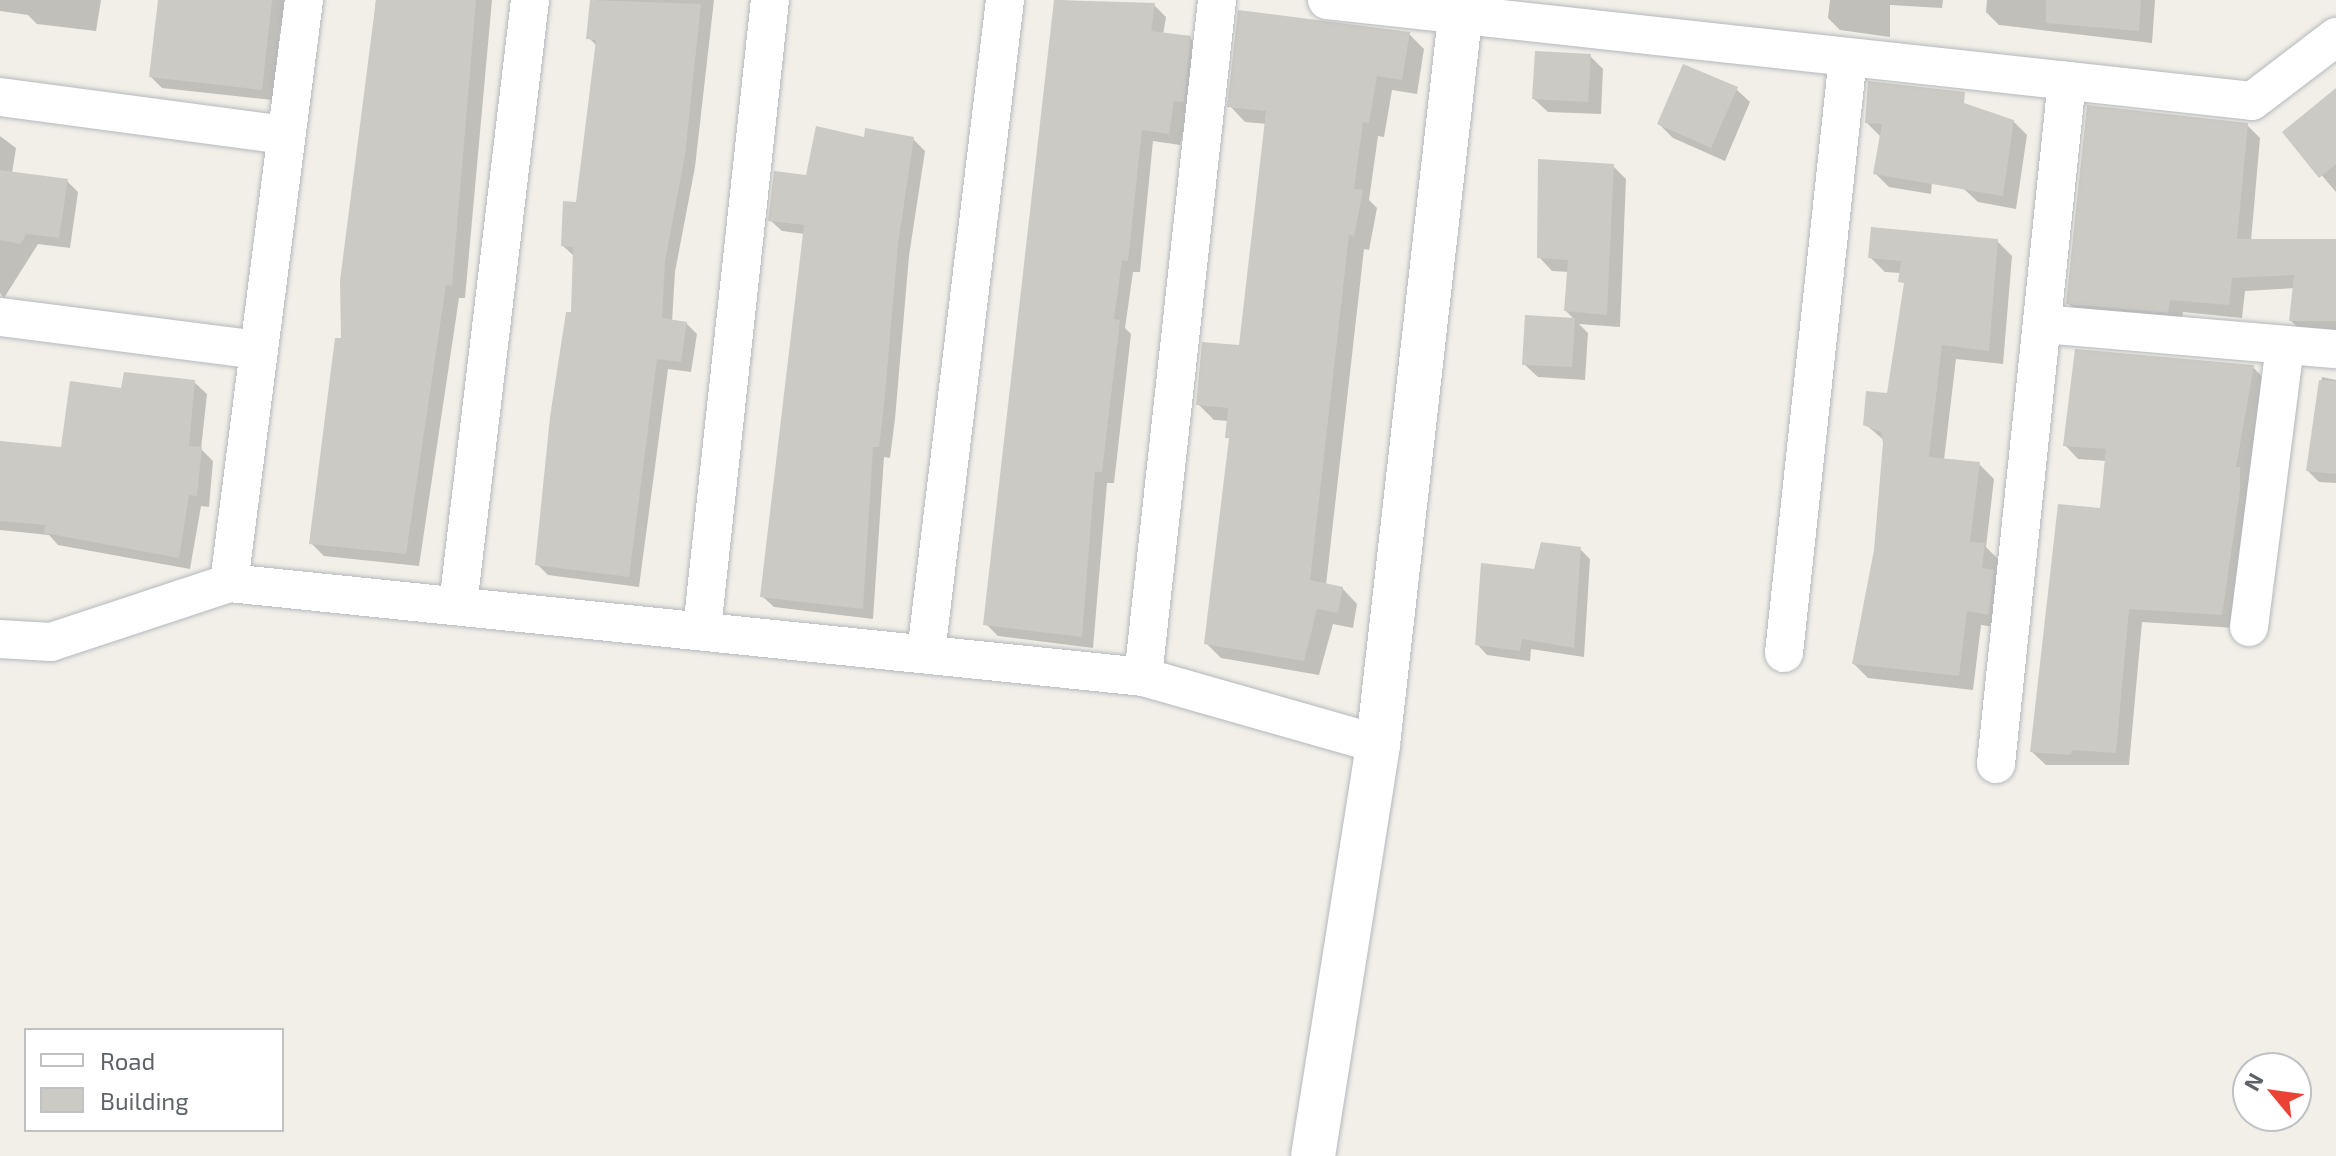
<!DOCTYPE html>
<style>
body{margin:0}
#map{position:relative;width:2336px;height:1156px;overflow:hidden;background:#f1efe8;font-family:"Exo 2",sans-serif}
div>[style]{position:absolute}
.shadow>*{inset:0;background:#0003}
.building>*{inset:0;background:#cccac5}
.roads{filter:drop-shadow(0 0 2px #b5b8bc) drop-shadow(0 0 2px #b5b8bc)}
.minor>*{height:38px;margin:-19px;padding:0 19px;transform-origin:19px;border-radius:19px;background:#fff}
.tertiary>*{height:44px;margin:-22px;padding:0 22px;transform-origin:22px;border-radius:22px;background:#fff}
span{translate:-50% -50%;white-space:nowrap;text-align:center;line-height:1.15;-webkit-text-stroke:6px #fff;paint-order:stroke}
.legend{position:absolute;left:24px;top:1028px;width:260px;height:104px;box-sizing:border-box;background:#fff;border:2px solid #bfc1c3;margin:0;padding:10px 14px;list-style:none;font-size:24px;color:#5f6368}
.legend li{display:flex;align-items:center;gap:16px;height:40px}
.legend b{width:40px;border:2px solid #bfc1c3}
.north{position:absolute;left:2232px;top:1052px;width:80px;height:80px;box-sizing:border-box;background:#fff;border:2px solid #bfc1c3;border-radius:50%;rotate:299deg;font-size:22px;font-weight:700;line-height:32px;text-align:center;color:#5f6368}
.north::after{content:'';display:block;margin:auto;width:28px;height:36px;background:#ea4335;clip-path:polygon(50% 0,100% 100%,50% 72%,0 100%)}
</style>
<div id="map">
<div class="shadow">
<i style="clip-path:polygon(0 0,101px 0,96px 31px,37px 24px,28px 15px,0 11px)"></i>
<i style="clip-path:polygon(160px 0,284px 0,291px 7px,288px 31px,280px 30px,273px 100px,162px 88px,151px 77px)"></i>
<i style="clip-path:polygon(376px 0,492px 0,465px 298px,459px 298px,419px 566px,324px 556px,311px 543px,343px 340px)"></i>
<i style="clip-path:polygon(594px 0,714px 0,695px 167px,675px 272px,672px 322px,686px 323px,697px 334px,691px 372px,668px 369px,639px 587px,548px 575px,537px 564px,572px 315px,574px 256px,563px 246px,578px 204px,597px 46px,589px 38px)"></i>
<i style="clip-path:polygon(1055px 0,1154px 5px,1166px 17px,1163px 35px,1190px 38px,1202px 50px,1180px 145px,1153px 141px,1140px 272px,1133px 272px,1125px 328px,1131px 334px,1114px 483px,1107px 483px,1093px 648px,998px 636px,986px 624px)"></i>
<i style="clip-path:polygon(1830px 0,1943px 0,1942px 8px,1890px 5px,1890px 37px,1840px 30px,1828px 18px)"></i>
<i style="clip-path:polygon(1987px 0,2155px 0,2152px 43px,1999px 25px,1986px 12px)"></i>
<i style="clip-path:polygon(1409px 34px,1424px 49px,1417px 94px,1392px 90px,1384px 137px,1378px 136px,1369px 200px,1377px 208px,1369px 250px,1364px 249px,1326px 585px,1342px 588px,1357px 604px,1353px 628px,1333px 624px,1319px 675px,1221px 658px,1206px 643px,1231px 441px,1229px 421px,1214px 420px,1198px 404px,1240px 347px,1267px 124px,1245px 122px,1230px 106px)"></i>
<i style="clip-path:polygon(1590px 56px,1603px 69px,1601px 114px,1548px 112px,1534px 99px)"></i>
<i style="clip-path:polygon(1736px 89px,1750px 102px,1725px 161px,1673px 138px,1659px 124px)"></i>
<i style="clip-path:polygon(2336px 90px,2336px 192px,2285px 132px)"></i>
<i style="clip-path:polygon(1938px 103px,1931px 194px,1889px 187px,1875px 173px,1880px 136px,1867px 123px)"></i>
<i style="clip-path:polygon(2013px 121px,2027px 135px,2016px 209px,1978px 202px,1964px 189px)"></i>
<i style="clip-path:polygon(2247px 125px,2260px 138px,2251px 241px,2336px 241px,2336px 334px,2305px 334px,2291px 321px,2295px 288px,2245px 291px,2242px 318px,2183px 312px,2181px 325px,2082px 317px,2068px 303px)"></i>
<i style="clip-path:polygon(0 136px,16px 148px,12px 173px,67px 181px,78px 192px,70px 248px,38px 244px,4px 298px,0 293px)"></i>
<i style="clip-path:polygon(866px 139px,913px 139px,925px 151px,909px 256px,895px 419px,890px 458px,884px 457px,873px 619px,774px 607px,762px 596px,805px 234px,782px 231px,770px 220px,808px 177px)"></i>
<i style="clip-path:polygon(1613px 166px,1626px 179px,1620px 327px,1579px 324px,1588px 333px,1585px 380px,1538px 377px,1524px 364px,1526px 317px,1575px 320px,1566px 311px,1569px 272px,1552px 271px,1539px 257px)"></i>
<i style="clip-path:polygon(1997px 241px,2012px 256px,2003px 364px,1956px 359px,1944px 460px,1979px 464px,1994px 479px,1986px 547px,1999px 560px,2004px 628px,1981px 625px,1973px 690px,1868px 678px,1854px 664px,1876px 550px,1885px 441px,1865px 424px,1888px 396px,1905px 286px,1901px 273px,1885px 272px,1870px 257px)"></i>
<i style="clip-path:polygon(2253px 367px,2266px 381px,2235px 628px,2142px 622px,2129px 765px,2046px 765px,2032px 752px,2102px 511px,2107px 461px,2078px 459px,2065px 445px)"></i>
<i style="clip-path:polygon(2322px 377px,2336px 380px,2336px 483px,2319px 482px,2308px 471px)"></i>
<i style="clip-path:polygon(194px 382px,207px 394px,201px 449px,213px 461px,209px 507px,201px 506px,190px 569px,58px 545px,49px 535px,0 530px,0 443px,63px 449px,123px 391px)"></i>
<i style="clip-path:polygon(1580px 549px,1590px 559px,1584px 657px,1531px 649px,1530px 661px,1487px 655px,1477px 644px,1535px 571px)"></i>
</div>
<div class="building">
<i style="clip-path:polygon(158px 0,272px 0,262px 90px,149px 77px)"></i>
<i style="clip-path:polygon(376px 0,476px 0,452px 286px,446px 285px,406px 554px,309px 544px,335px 338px,341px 338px,340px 281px)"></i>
<i style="clip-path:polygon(590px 0,701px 4px,685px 155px,665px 261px,662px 318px,687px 322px,681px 362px,657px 359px,629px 577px,535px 565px,550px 417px,566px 312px,571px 312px,573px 247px,561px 246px,563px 201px,576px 202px,596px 40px,586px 39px)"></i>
<i style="clip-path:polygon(1054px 0,1155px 3px,1151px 31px,1191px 36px,1184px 102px,1174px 101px,1169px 134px,1142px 130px,1128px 261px,1122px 260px,1114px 319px,1120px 320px,1102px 472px,1095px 472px,1082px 637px,983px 625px)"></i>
<i style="clip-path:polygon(2046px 0,2141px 0,2139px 31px,2046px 23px)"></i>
<i style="clip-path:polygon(1238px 10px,1410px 32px,1402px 80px,1377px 76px,1369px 123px,1363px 122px,1354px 189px,1363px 190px,1354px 236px,1349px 235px,1310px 580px,1343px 587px,1338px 613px,1317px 609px,1304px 661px,1204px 644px,1229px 438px,1225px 438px,1228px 408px,1196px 405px,1202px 342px,1239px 345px,1266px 111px,1227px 107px)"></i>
<i style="clip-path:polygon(1535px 51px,1591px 54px,1588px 102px,1532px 99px)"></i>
<i style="clip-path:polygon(1683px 64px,1738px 87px,1711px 148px,1657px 124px)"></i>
<i style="clip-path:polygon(1868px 81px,1965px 92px,1964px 103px,2014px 120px,2003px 196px,1873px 174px,1882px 124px,1865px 123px)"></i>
<i style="clip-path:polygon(2336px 88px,2336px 164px,2319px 178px,2282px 132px)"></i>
<i style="clip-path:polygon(2087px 105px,2248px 123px,2237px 239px,2336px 239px,2336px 321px,2289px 321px,2294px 275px,2232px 278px,2229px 305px,2170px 300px,2168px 313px,2066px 304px)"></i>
<i style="clip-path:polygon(816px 126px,864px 137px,865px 128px,914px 137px,898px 244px,884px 406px,879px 447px,873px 447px,863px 609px,760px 597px,804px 225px,768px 221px,774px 171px,806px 175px)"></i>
<i style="clip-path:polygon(1538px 159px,1614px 164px,1607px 315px,1564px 311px,1568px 260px,1537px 258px)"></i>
<i style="clip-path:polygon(0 170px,68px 179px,59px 238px,26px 234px,21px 244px,0 240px)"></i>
<i style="clip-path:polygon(1871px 227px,1998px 239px,1989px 351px,1942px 345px,1929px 457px,1980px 462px,1970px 542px,1985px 543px,1982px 568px,1994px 570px,1989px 615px,1967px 611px,1959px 676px,1852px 664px,1874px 550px,1883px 443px,1881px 432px,1863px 425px,1866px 391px,1887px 393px,1904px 283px,1898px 282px,1901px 261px,1868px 258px)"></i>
<i style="clip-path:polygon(1525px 315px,1575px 318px,1572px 367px,1522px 365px)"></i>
<i style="clip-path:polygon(2075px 349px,2254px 365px,2236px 467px,2240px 467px,2240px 491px,2222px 615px,2129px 609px,2116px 753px,2072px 750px,2071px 755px,2030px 752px,2058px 504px,2100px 508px,2106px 449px,2063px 446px)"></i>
<i style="clip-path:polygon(124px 372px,195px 380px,189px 446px,202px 447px,197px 496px,189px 495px,179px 558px,44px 533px,45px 525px,0 521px,0 441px,61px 447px,70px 381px,121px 388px)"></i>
<i style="clip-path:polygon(2319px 380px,2336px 381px,2336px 474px,2306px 471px)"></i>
<i style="clip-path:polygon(1541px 542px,1581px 547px,1574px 648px,1522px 639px,1520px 651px,1475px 645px,1481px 563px,1534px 569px)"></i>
</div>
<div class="roads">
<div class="minor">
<i style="left:304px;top:0;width:588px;rotate:97.33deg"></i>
<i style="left:229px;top:583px;width:919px;rotate:5.87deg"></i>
<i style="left:1143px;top:677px;width:244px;rotate:15.9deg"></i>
<i style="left:1327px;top:0;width:930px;rotate:6.23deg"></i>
<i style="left:2252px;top:101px;width:106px;rotate:-37.3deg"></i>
<i style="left:0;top:97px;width:288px;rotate:7.6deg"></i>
<i style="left:0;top:317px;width:258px;rotate:7.3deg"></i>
<i style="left:2042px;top:324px;width:295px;rotate:4.9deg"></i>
<i style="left:458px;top:605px;width:609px;rotate:-83.21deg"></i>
<i style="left:2249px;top:627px;width:284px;rotate:-82.7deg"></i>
<i style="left:702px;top:629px;width:633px;rotate:-83.83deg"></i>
<i style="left:0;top:639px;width:51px;rotate:3.4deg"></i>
<i style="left:51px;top:642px;width:188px;rotate:-18.3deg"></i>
<i style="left:926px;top:653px;width:658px;rotate:-83.1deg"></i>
<i style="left:1784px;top:653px;width:599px;rotate:-83.87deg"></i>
<i style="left:1143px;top:677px;width:681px;rotate:-83.76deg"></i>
<i style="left:1996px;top:764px;width:687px;rotate:-84.07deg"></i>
</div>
<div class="tertiary">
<i style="left:1313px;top:1156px;width:417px;rotate:-81deg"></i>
<i style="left:1378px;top:744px;width:749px;rotate:-83.56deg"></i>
</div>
</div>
<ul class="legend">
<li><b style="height:10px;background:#fff"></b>Road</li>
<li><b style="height:22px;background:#cccac5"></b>Building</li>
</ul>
<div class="north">N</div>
</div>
